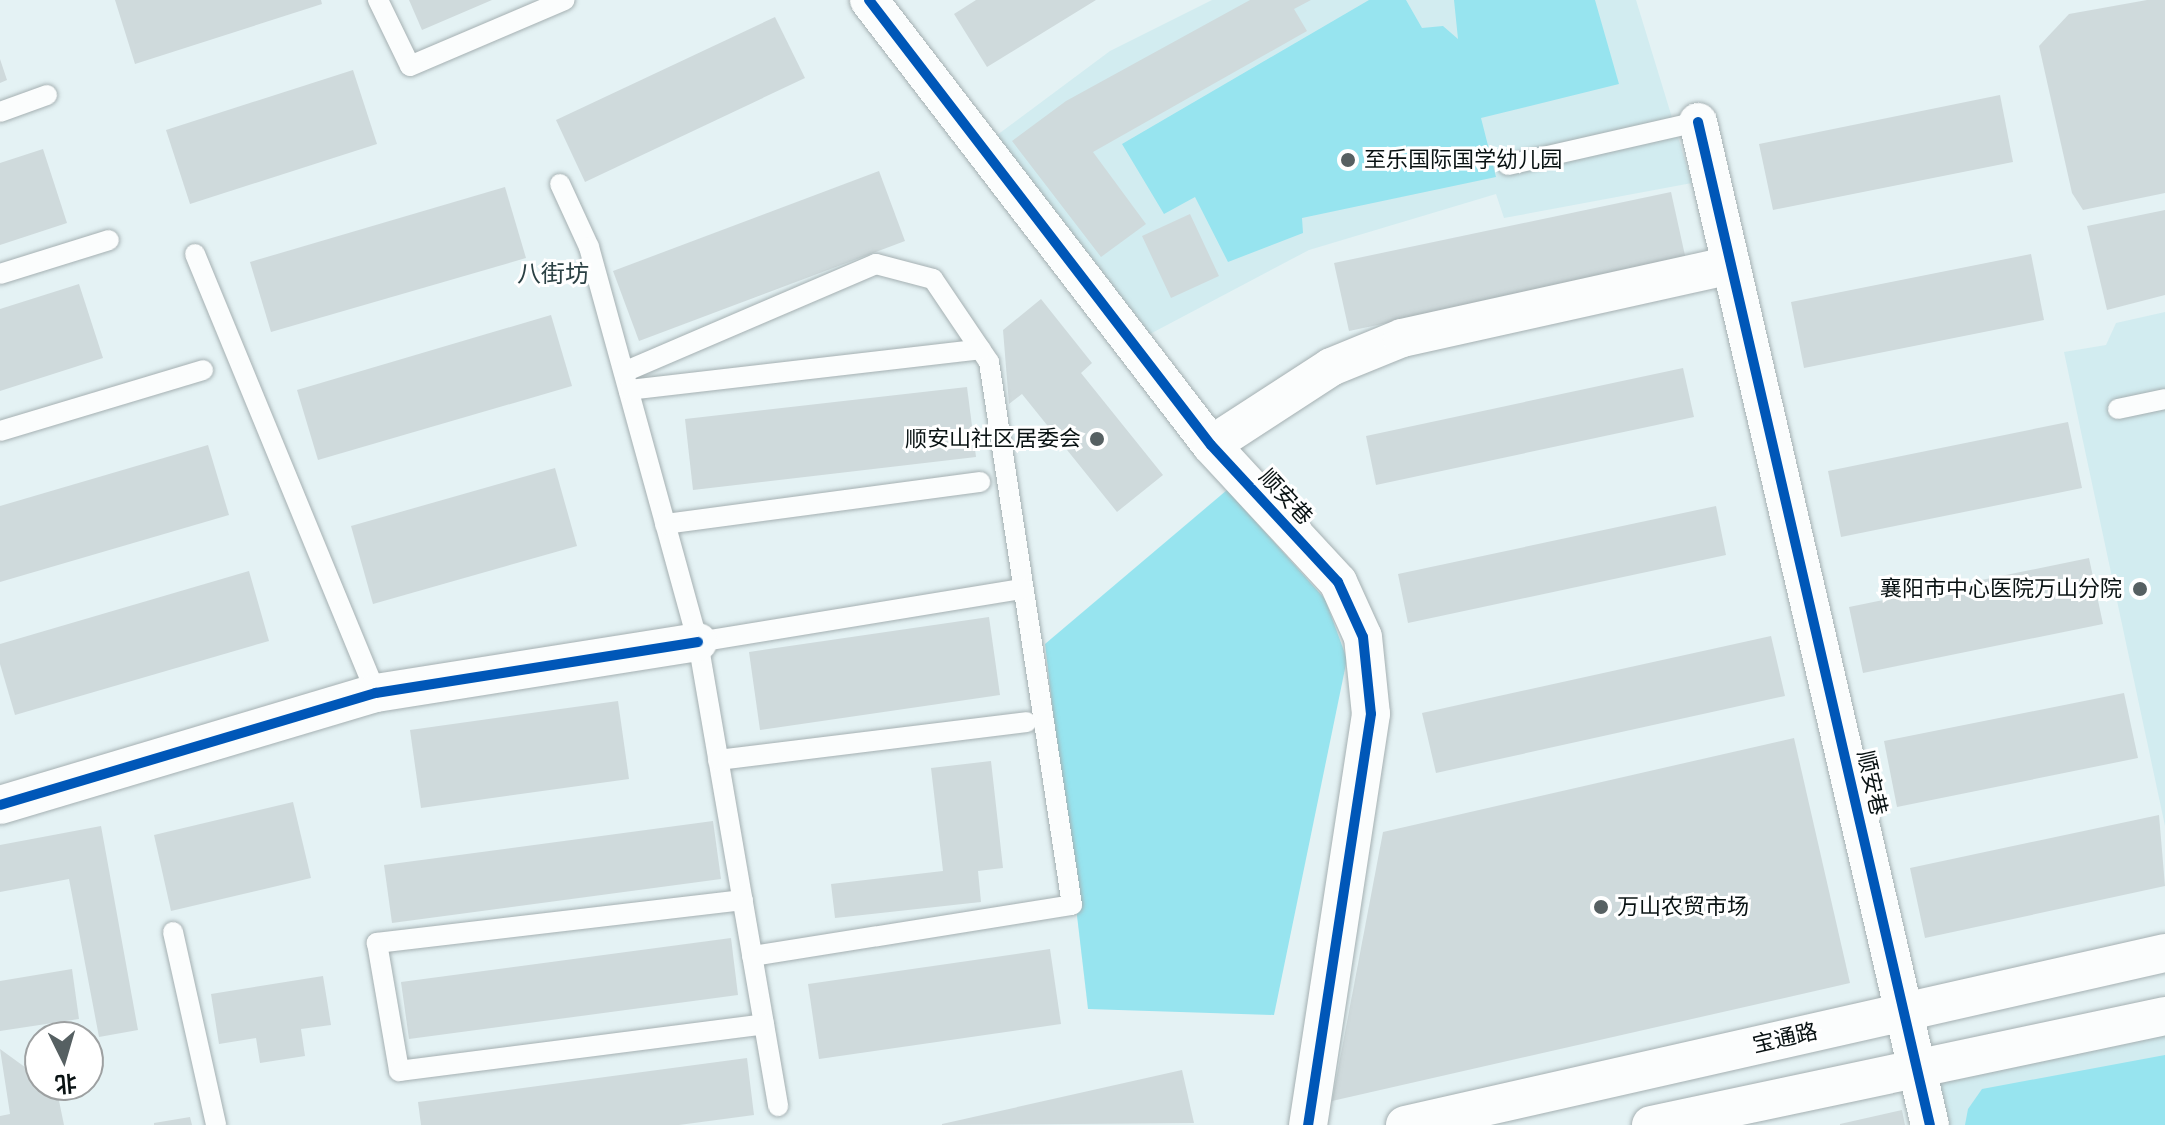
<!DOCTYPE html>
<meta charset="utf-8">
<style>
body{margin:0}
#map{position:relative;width:2165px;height:1125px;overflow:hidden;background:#e4f2f4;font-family:"Roboto Serif","Noto Sans SC",serif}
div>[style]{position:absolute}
.built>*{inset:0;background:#d2ecf0}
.green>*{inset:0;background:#97e4ef}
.building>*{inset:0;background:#cfdadc}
.roads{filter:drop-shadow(0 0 2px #a5b0b2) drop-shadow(0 0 2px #a5b0b2)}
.service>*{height:20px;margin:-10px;padding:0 10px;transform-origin:10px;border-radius:10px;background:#fbfdfd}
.minor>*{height:38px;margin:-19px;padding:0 19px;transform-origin:19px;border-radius:19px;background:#fbfdfd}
.cycleway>*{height:10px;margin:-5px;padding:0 5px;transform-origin:5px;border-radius:5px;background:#0057b8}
.dots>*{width:22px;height:22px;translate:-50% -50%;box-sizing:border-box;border:4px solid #fff;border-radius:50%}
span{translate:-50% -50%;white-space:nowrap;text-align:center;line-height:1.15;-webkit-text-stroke:6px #fff;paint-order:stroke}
.poi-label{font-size:22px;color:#091213}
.left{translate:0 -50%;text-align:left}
.right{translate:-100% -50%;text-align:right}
.street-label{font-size:22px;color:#091213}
.neighbourhood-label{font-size:24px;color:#2b4144}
.north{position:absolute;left:24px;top:1021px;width:80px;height:80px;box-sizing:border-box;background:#fff;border:2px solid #9da0a1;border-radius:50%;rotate:175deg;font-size:22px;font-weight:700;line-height:32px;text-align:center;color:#091213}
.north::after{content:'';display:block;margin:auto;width:28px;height:36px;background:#566062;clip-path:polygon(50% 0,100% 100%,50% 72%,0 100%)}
</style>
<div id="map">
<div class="built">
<i style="clip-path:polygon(1212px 0,1636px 0,1692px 183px,1504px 218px,1496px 194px,1309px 250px,1150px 334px,993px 138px,1110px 51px)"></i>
<i style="clip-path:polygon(2165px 312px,2165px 826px,2064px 352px,2106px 345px,2116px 323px)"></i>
<i style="clip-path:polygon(2165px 1028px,2165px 1125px,1942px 1125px,1931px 1073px)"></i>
</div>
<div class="green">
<i style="clip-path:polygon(1369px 0,1406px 0,1422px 28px,1443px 26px,1458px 39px,1454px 0,1595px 0,1619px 84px,1481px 118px,1496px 177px,1302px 218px,1303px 233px,1228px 262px,1195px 197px,1164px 214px,1122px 144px)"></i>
<i style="clip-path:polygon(1227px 490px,1325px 599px,1347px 659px,1274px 1015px,1088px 1009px,1045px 644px)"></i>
<i style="clip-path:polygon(2165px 1055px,2165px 1125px,1965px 1125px,1968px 1109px,1982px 1089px)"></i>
</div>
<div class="building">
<i style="clip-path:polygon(115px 0,321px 0,322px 4px,135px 64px)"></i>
<i style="clip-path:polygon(409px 0,492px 0,422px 30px)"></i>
<i style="clip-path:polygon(976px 0,1096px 0,987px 67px,954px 14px)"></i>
<i style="clip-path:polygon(1250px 0,1311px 0,1294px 9px,1307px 31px,1093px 152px,1146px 224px,1101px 257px,1012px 141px,1066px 101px)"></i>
<i style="clip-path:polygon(2147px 0,2165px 0,2165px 193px,2083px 210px,2072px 193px,2039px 46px,2069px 14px)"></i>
<i style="clip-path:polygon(775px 17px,805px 78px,585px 182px,556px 120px)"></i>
<i style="clip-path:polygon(0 59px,7px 80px,0 83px)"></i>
<i style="clip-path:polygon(353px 70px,377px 144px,190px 204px,166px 130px)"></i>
<i style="clip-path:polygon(2000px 95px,2013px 162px,1773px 210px,1759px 144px)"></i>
<i style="clip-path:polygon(43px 149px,67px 223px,0 245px,0 163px)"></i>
<i style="clip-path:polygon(879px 171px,905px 241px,639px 341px,613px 271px)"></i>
<i style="clip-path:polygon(505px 187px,526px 258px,271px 332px,250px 262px)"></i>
<i style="clip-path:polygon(1671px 192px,1686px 260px,1349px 331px,1334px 263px)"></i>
<i style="clip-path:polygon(2165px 210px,2165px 295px,2107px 310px,2087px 226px)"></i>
<i style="clip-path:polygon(1190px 214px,1219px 276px,1171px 298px,1142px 236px)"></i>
<i style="clip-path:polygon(2031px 254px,2044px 320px,1804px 368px,1791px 302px)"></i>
<i style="clip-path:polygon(79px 284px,103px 358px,0 391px,0 309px)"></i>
<i style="clip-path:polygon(1041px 299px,1092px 363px,1081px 373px,1163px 475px,1117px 512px,1022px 394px,1009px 404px,1003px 330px)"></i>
<i style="clip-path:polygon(551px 315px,572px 386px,318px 460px,297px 390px)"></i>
<i style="clip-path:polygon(1683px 368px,1694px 417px,1376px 485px,1366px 436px)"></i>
<i style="clip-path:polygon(967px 387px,976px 457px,693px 490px,685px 419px)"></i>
<i style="clip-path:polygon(2068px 422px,2082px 488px,1841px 537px,1828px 471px)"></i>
<i style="clip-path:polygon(208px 445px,229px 515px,0 582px,0 506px)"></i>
<i style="clip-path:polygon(555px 468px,577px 546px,373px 604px,351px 526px)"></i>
<i style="clip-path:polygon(1716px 506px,1726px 555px,1408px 623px,1398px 574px)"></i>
<i style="clip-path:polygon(2089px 558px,2103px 624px,1863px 673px,1849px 607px)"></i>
<i style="clip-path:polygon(249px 571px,269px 641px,15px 715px,0 664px,0 644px)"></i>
<i style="clip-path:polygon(989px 617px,1000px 695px,760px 730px,749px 652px)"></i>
<i style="clip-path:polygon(1771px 636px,1785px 696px,1436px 773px,1422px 713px)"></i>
<i style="clip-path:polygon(2124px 693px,2138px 758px,1897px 807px,1884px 741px)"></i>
<i style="clip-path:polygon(618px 701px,629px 779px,421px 808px,410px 730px)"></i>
<i style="clip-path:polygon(1794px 738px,1850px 983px,1332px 1101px,1383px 832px)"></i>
<i style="clip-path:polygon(991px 761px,1003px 868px,978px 871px,981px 902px,835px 918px,831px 884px,943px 871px,931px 768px)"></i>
<i style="clip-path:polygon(293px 802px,311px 878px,171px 911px,154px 835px)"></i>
<i style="clip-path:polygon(2159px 815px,2165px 886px,1925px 938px,1910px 868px)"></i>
<i style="clip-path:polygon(713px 821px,721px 879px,392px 923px,384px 865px)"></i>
<i style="clip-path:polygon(101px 826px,138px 1030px,99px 1037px,69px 879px,0 892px,0 845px)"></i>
<i style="clip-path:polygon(731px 938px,738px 995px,409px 1039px,401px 982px)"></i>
<i style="clip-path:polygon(1050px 949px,1061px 1024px,819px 1059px,808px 984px)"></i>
<i style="clip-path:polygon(72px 969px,79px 1019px,0 1031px,0 981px)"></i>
<i style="clip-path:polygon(323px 976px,331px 1025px,301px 1029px,305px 1056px,260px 1063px,256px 1038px,219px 1044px,211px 994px)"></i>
<i style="clip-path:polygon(0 1049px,40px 1078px,40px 1085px,57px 1091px,64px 1125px,0 1125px,0 1116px,10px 1114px)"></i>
<i style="clip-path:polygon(747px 1058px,754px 1115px,679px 1125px,421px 1125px,418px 1102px)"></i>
<i style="clip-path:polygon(1182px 1070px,1194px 1123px,942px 1125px,942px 1124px)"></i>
<i style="clip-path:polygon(1902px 1110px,1905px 1125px,1840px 1125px,1840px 1124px)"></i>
<i style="clip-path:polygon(190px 1117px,192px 1125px,154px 1125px,154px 1123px)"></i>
</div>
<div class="roads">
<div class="service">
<i style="left:378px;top:0;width:73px;rotate:64.1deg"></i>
<i style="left:410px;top:66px;width:168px;rotate:-23.1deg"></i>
<i style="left:0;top:112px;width:50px;rotate:-19.9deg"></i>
<i style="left:1508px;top:165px;width:195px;rotate:-12.8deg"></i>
<i style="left:560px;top:184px;width:69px;rotate:65.3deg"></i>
<i style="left:589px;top:247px;width:410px;rotate:74.6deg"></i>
<i style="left:698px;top:642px;width:471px;rotate:80.2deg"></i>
<i style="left:195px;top:254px;width:475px;rotate:67.6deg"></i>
<i style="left:0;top:274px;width:114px;rotate:-17.3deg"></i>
<i style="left:624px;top:372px;width:274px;rotate:-23.2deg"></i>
<i style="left:876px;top:264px;width:59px;rotate:14.7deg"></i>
<i style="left:933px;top:279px;width:100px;rotate:56deg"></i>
<i style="left:989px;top:362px;width:549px;rotate:81.31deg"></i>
<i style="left:1072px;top:905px;width:324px;rotate:170.9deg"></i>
<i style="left:629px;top:390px;width:354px;rotate:-6.6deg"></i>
<i style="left:2118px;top:409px;width:48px;rotate:-12deg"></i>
<i style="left:0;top:431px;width:212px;rotate:-16.7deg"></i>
<i style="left:665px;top:524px;width:318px;rotate:-7.6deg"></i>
<i style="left:698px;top:642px;width:329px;rotate:-9.3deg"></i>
<i style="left:718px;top:760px;width:311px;rotate:-7deg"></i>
<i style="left:743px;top:900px;width:369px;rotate:173.3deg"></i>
<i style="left:377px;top:943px;width:130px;rotate:80.2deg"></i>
<i style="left:399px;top:1071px;width:368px;rotate:-7.3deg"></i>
<i style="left:173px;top:932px;width:198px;rotate:77.4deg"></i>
</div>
<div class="minor">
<i style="left:869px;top:0;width:561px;rotate:52.46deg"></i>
<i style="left:1211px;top:445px;width:187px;rotate:47.2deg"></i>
<i style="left:1338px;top:582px;width:60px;rotate:65.6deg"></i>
<i style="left:1363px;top:637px;width:77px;rotate:84.1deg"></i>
<i style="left:1371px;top:714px;width:416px;rotate:98.7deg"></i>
<i style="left:1698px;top:122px;width:1029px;rotate:76.98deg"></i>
<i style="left:1211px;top:445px;width:143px;rotate:-33deg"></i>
<i style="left:1331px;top:367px;width:77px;rotate:-22.2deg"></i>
<i style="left:1402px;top:338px;width:337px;rotate:-12.5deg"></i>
<i style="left:0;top:805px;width:392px;rotate:-16.6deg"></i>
<i style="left:376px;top:693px;width:326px;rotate:-9deg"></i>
<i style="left:1405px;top:1125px;width:779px;rotate:-12.75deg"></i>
<i style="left:1651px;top:1125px;width:525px;rotate:-11.97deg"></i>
</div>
</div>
<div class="cycleway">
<i style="left:869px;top:0;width:561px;rotate:52.46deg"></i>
<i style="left:1211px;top:445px;width:187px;rotate:47.2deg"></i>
<i style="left:1338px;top:582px;width:60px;rotate:65.6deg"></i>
<i style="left:1363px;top:637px;width:77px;rotate:84.1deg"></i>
<i style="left:1371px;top:714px;width:416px;rotate:98.7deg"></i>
<i style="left:1698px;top:122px;width:1029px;rotate:76.98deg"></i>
<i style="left:0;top:805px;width:392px;rotate:-16.6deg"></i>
<i style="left:376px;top:693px;width:326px;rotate:-9deg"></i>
</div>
<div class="dots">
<i style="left:1348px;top:160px;background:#566062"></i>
<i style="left:1097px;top:439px;background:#566062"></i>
<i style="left:2140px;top:589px;background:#566062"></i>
<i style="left:1601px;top:907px;background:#566062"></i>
</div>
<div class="poi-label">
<span class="left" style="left:1364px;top:160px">至乐国际国学幼儿园</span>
<span class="right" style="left:1081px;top:439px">顺安山社区居委会</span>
<span class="right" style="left:2122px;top:589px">襄阳市中心医院万山分院</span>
<span class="left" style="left:1617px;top:907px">万山农贸市场</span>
</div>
<div class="street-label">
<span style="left:1286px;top:497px;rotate:47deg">顺安巷</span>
<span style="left:1872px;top:783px;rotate:77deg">顺安巷</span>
<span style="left:1785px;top:1038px;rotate:-13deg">宝通路</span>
</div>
<div class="neighbourhood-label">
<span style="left:553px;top:275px">八街坊</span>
</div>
<div class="north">北</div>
</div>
